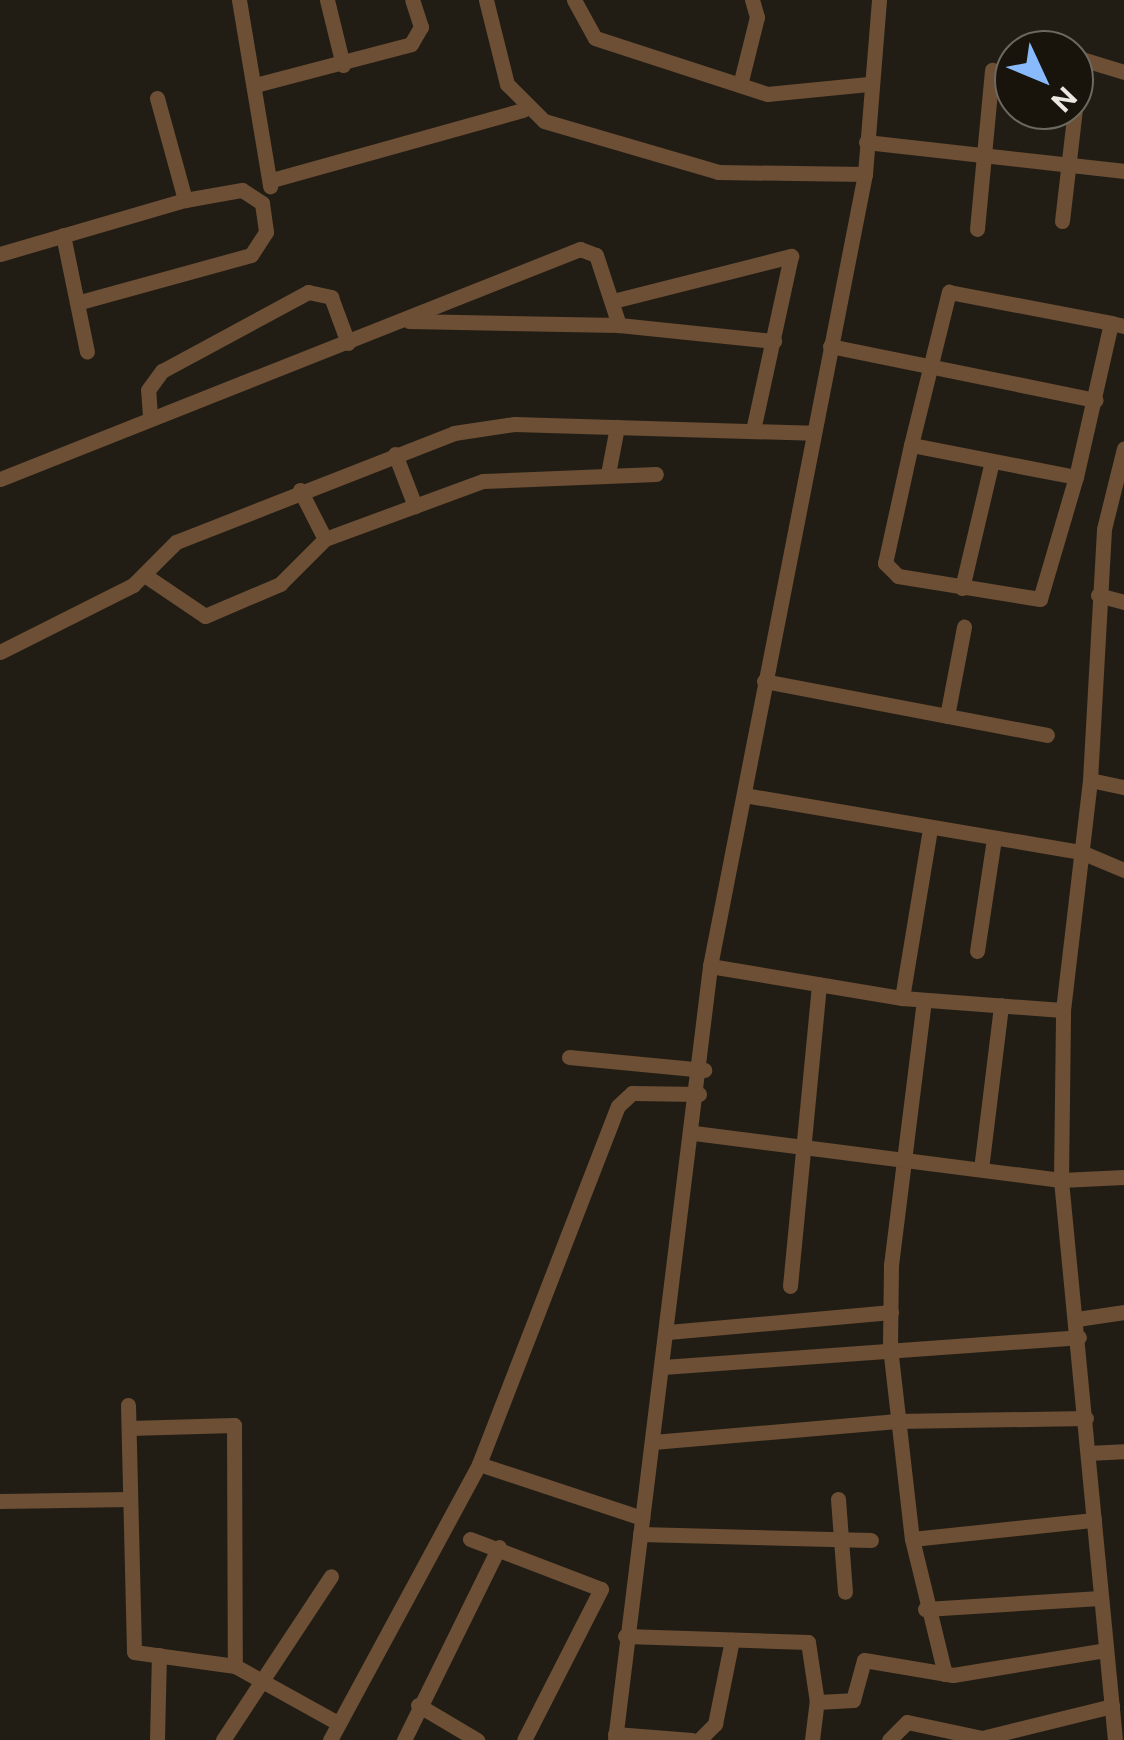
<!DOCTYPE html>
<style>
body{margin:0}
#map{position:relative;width:1124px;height:1740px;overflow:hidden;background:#221d14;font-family:"Public Sans",sans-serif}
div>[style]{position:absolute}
.street>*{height:15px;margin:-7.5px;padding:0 7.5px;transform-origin:7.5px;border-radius:7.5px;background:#6c4f35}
span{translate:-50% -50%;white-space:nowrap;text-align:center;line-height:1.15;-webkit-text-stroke:10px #18140b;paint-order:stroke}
.north{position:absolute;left:994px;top:30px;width:100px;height:100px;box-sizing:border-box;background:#18140b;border:2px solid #6c6961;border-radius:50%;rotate:134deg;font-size:28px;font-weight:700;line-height:40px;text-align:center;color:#ebe8e1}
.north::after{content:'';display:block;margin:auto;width:35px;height:45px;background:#89bafc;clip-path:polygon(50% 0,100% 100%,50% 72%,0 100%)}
</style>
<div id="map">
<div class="street">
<i style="left:239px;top:0;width:189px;rotate:80.5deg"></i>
<i style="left:327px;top:0;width:67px;rotate:76.2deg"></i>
<i style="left:486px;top:0;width:87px;rotate:76deg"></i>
<i style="left:507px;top:84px;width:52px;rotate:45deg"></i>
<i style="left:544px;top:121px;width:181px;rotate:16.3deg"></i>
<i style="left:718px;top:172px;width:147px;rotate:0.8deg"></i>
<i style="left:574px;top:0;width:43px;rotate:61.1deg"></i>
<i style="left:595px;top:38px;width:181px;rotate:18deg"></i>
<i style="left:767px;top:94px;width:102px;rotate:-5.6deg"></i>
<i style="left:1075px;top:57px;width:51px;rotate:17deg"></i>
<i style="left:259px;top:84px;width:157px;rotate:-14.7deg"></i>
<i style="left:411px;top:44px;width:20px;rotate:-60deg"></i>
<i style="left:421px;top:27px;width:28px;rotate:-108deg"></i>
<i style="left:740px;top:85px;width:70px;rotate:-76deg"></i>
<i style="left:757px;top:17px;width:18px;rotate:-106deg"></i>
<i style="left:157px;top:98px;width:106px;rotate:74.6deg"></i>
<i style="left:866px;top:142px;width:260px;rotate:6.4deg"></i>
<i style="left:272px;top:180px;width:261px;rotate:-15.6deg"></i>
<i style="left:1062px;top:221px;width:164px;rotate:-83.4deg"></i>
<i style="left:977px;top:229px;width:160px;rotate:-84.6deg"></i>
<i style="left:63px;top:235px;width:119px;rotate:78.4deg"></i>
<i style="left:0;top:254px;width:193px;rotate:-16.3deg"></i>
<i style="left:185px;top:200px;width:58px;rotate:-10deg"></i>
<i style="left:242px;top:190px;width:24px;rotate:33deg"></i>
<i style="left:262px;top:203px;width:29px;rotate:82deg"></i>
<i style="left:266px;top:232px;width:27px;rotate:123deg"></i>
<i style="left:251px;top:255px;width:180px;rotate:164.6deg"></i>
<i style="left:613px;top:301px;width:184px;rotate:-14.2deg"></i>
<i style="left:791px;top:256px;width:179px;rotate:102.3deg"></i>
<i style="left:409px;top:321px;width:210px;rotate:1.1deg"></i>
<i style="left:619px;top:325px;width:156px;rotate:5.9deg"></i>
<i style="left:1111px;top:323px;width:158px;rotate:102.8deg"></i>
<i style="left:1076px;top:477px;width:168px;rotate:-169deg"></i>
<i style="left:911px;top:445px;width:158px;rotate:-76.1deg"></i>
<i style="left:949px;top:292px;width:165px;rotate:10.8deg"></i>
<i style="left:1111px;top:323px;width:13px;rotate:13deg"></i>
<i style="left:830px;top:346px;width:271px;rotate:11.5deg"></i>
<i style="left:150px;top:416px;width:26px;rotate:-94deg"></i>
<i style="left:148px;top:390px;width:24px;rotate:-54deg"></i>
<i style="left:162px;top:371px;width:166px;rotate:-28.4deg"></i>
<i style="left:308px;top:292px;width:24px;rotate:12deg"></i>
<i style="left:331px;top:297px;width:49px;rotate:69.7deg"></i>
<i style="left:911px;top:445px;width:121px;rotate:102.4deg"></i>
<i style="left:885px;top:563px;width:18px;rotate:45deg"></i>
<i style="left:898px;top:576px;width:144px;rotate:9.2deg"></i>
<i style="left:1040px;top:599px;width:127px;rotate:-73.6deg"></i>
<i style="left:395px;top:454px;width:56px;rotate:69deg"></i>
<i style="left:608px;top:474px;width:48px;rotate:-79.2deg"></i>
<i style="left:0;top:479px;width:624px;rotate:-21.63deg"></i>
<i style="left:580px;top:249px;width:17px;rotate:21deg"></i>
<i style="left:596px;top:255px;width:74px;rotate:71.8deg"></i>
<i style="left:300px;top:490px;width:55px;rotate:63deg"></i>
<i style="left:146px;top:576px;width:71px;rotate:34.1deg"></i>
<i style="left:205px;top:616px;width:82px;rotate:-23.1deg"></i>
<i style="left:280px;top:584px;width:64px;rotate:-45deg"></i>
<i style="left:325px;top:539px;width:168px;rotate:-20.2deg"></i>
<i style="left:483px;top:481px;width:173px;rotate:-2.3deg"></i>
<i style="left:962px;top:588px;width:130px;rotate:-76.7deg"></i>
<i style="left:1098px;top:595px;width:27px;rotate:15deg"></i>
<i style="left:0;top:652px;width:149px;rotate:-26.7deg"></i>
<i style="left:133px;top:585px;width:61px;rotate:-45deg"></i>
<i style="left:176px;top:542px;width:299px;rotate:-21.4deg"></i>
<i style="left:454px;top:433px;width:61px;rotate:-8.5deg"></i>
<i style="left:514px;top:424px;width:299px;rotate:1.7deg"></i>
<i style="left:764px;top:681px;width:288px;rotate:10.8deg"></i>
<i style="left:947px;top:716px;width:91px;rotate:-79.2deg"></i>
<i style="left:1090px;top:780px;width:35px;rotate:12deg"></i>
<i style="left:744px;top:795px;width:342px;rotate:9.6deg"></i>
<i style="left:1081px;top:852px;width:47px;rotate:22.7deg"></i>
<i style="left:977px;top:951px;width:113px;rotate:-81.4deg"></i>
<i style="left:710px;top:966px;width:195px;rotate:9.5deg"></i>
<i style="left:902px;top:998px;width:161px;rotate:4.3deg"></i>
<i style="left:902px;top:998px;width:171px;rotate:-80.6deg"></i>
<i style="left:924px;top:1000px;width:267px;rotate:97.1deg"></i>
<i style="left:891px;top:1265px;width:82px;rotate:90.7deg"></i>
<i style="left:890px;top:1347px;width:193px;rotate:83.5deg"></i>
<i style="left:912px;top:1539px;width:139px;rotate:76.3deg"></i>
<i style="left:569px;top:1057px;width:136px;rotate:5.5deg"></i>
<i style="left:694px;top:1133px;width:370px;rotate:7.3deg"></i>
<i style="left:1061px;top:1180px;width:63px;rotate:-2.7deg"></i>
<i style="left:981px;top:1169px;width:165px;rotate:-83deg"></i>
<i style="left:790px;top:1286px;width:303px;rotate:-84.5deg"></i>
<i style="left:1077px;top:1319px;width:48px;rotate:-8.5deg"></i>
<i style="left:668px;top:1332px;width:224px;rotate:-5.1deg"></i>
<i style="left:663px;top:1367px;width:417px;rotate:-4.1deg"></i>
<i style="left:128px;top:1405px;width:247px;rotate:88.6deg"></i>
<i style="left:134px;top:1652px;width:102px;rotate:7.9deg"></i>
<i style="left:235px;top:1666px;width:118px;rotate:29deg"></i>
<i style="left:129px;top:1428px;width:105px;rotate:-1.6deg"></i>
<i style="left:234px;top:1425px;width:241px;rotate:89.8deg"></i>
<i style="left:653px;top:1442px;width:245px;rotate:-4.9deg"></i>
<i style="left:897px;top:1421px;width:189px;rotate:-0.9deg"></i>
<i style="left:1088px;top:1453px;width:36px;rotate:-3deg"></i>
<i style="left:479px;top:1464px;width:172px;rotate:18.3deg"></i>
<i style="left:838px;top:1499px;width:93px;rotate:85.7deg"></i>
<i style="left:0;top:1501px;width:130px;rotate:-0.9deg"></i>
<i style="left:640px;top:1534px;width:231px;rotate:1.5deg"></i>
<i style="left:470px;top:1539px;width:140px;rotate:20.9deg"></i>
<i style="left:601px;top:1589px;width:169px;rotate:117deg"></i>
<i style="left:912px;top:1539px;width:183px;rotate:-6deg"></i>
<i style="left:925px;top:1609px;width:175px;rotate:-3.6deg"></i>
<i style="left:625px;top:1636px;width:183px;rotate:1.9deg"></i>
<i style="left:808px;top:1642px;width:61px;rotate:81.5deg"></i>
<i style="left:418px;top:1705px;width:69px;rotate:30.7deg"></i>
<i style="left:615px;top:1734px;width:77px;rotate:4.5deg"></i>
<i style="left:157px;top:1740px;width:85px;rotate:-88.7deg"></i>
<i style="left:223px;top:1740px;width:196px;rotate:-56.6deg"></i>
<i style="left:330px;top:1740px;width:314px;rotate:-61.6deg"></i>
<i style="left:479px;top:1464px;width:384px;rotate:-68.8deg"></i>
<i style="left:618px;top:1106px;width:19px;rotate:-43deg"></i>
<i style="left:632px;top:1093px;width:67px;rotate:0.9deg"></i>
<i style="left:404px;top:1740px;width:215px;rotate:-63.8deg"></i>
<i style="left:615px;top:1740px;width:780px;rotate:-83deg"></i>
<i style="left:710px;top:966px;width:807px;rotate:-78.93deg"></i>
<i style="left:865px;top:174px;width:175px;rotate:-85.4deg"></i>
<i style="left:699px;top:1740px;width:23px;rotate:-45deg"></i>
<i style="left:715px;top:1724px;width:86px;rotate:-78.6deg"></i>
<i style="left:812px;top:1740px;width:38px;rotate:-83deg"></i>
<i style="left:817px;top:1702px;width:36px;rotate:-3deg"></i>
<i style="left:853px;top:1700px;width:41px;rotate:-74.6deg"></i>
<i style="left:864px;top:1660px;width:90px;rotate:9.6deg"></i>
<i style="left:953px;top:1675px;width:154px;rotate:-9.3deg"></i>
<i style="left:889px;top:1740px;width:25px;rotate:-45deg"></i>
<i style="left:907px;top:1722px;width:77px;rotate:12deg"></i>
<i style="left:982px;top:1738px;width:134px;rotate:-13.8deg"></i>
<i style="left:1115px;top:1740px;width:563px;rotate:-95.51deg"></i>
<i style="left:1061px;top:1180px;width:170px;rotate:-89.3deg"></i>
<i style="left:1063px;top:1010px;width:232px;rotate:-83.3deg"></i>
<i style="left:1090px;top:780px;width:251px;rotate:-86.8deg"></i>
<i style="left:1104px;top:529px;width:83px;rotate:-76.1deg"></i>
</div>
<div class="north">N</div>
</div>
